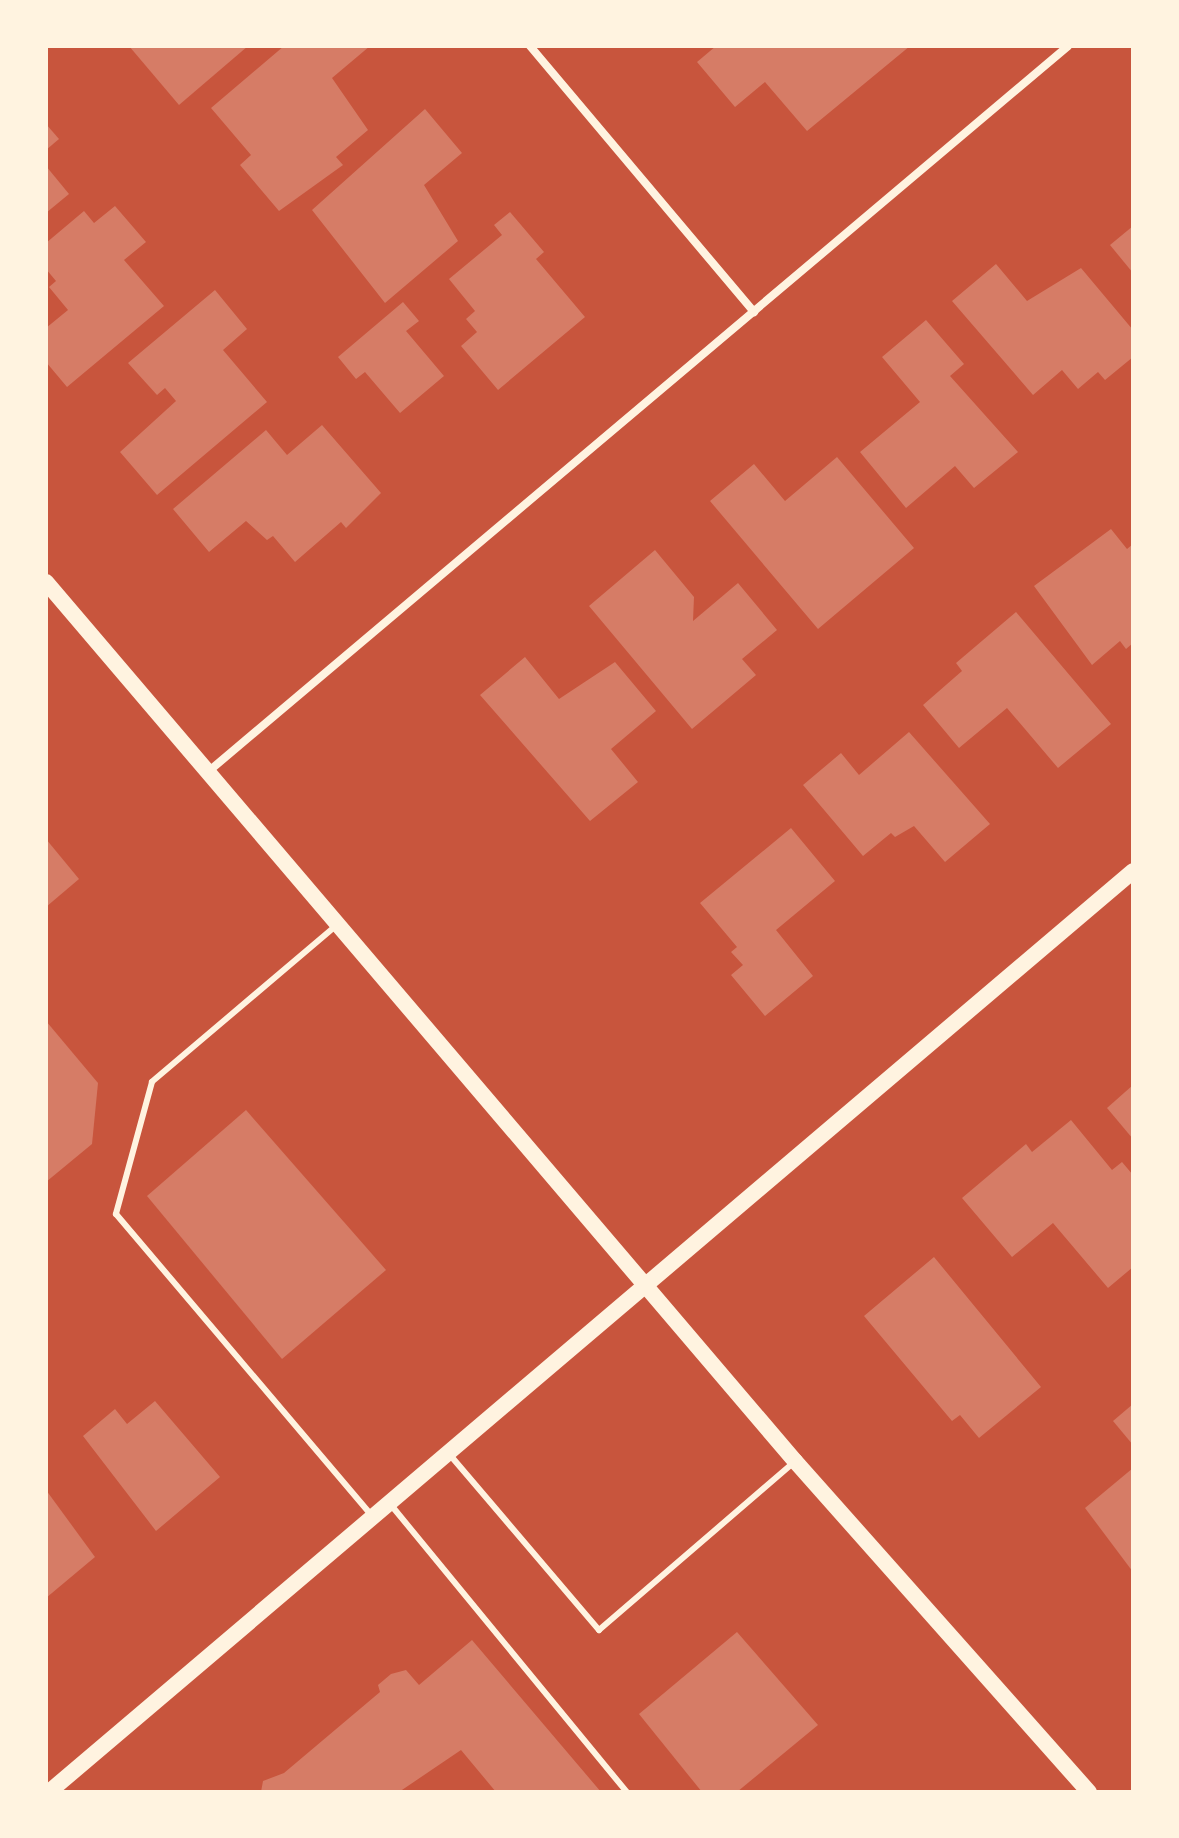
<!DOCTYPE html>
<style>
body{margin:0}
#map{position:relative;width:1179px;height:1838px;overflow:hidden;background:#c8553d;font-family:Overpass,sans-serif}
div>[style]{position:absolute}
.building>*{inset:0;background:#d67c66}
.service>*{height:6px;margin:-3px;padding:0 3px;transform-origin:3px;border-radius:3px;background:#fff3e0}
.minor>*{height:8px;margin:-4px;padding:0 4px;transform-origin:4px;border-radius:4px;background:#fff3e0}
.secondary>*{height:16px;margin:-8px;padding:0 8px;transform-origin:8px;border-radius:8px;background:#fff3e0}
span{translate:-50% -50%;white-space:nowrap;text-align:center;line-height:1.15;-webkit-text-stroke:8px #fff3e0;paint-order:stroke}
.frame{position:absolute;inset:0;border:48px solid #fff3e0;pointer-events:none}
</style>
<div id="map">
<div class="building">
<i style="clip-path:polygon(129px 46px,248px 46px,179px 105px)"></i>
<i style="clip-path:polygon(284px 46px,370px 46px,332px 78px,368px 130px,336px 157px,343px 165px,279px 211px,240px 165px,251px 155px,211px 108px)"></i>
<i style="clip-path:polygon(716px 46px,910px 46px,807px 131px,765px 82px,735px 107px,697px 62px)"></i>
<i style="clip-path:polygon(425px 109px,462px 153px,424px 185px,458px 241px,385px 303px,312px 210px)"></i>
<i style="clip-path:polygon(46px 124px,59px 139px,46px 150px)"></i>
<i style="clip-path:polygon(46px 166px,69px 194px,46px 213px)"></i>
<i style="clip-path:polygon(115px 206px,146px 242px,124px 260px,164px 306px,67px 387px,46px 362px,46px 328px,68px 310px,49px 287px,56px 281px,46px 269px,46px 243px,84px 211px,94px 223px)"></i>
<i style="clip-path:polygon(510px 212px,544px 252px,536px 259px,585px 317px,498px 390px,461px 346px,477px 332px,466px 319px,475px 311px,449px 279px,502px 235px,494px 225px)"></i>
<i style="clip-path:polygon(1133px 226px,1133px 273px,1110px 245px)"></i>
<i style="clip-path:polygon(996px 264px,1027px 301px,1081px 268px,1133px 330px,1133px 357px,1105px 380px,1098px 372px,1078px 389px,1062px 370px,1033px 395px,952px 301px)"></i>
<i style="clip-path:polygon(215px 290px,247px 329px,223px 350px,267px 402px,157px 495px,120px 452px,176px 401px,165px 388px,157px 395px,128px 363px)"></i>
<i style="clip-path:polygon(403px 302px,419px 321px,406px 331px,444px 376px,400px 413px,365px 372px,356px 379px,338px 357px)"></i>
<i style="clip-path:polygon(926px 320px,964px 364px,950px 376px,1018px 452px,974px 488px,955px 466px,906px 508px,860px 452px,920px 402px,882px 357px)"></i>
<i style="clip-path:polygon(322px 425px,381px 493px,346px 528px,341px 522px,295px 562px,273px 536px,267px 540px,246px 521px,209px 552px,173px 509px,266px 430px,287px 455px)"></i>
<i style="clip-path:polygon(837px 457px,914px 548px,818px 629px,710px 501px,754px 464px,785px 501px)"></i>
<i style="clip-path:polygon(1111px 529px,1127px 549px,1133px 544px,1133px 643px,1126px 649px,1120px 641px,1092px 665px,1034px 586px)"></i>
<i style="clip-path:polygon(655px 550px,694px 597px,693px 621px,738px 583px,777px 630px,742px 659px,756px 675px,692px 729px,589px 606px)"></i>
<i style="clip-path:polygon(1016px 612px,1111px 724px,1058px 768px,1007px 708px,959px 748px,923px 705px,962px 671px,956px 663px)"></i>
<i style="clip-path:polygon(525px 657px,559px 699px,615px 662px,656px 711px,611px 749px,638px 782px,590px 821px,480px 695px)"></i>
<i style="clip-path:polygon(909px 732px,990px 824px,945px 862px,914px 826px,895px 837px,891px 833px,863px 856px,803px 785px,841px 753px,859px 775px)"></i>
<i style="clip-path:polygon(791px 828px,835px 881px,776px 930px,813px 976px,765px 1016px,731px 975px,743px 965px,731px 952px,737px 947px,700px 903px)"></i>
<i style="clip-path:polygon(46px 839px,79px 879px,46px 907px)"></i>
<i style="clip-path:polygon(46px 1021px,98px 1083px,92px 1144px,46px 1182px)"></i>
<i style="clip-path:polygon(1133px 1085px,1133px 1139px,1107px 1108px)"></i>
<i style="clip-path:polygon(246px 1110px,386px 1270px,282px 1359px,147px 1196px)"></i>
<i style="clip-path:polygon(1071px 1120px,1112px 1170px,1122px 1162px,1133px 1175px,1133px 1267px,1108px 1288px,1053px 1223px,1012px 1257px,962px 1198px,1026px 1144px,1032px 1152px)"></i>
<i style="clip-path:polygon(934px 1257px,1041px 1387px,979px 1438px,960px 1415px,952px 1421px,864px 1316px)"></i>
<i style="clip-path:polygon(155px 1401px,220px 1477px,156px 1531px,83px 1436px,115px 1409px,127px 1424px)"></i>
<i style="clip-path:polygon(1133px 1404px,1133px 1445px,1113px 1421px)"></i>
<i style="clip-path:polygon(1133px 1468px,1133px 1572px,1085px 1508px)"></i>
<i style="clip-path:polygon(46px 1490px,95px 1557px,46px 1598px)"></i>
<i style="clip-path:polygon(737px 1632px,818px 1725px,737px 1792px,702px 1792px,639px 1714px)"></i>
<i style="clip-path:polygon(472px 1640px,601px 1792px,496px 1792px,461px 1750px,399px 1792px,261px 1792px,263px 1781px,284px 1773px,380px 1692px,378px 1685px,391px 1674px,406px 1670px,419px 1685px)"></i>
</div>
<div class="service">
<i style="left:338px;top:924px;width:244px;rotate:139.7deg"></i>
<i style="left:152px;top:1082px;width:137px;rotate:105.3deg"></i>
<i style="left:116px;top:1214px;width:396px;rotate:49.7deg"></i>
<i style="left:450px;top:1455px;width:230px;rotate:49.6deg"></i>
<i style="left:599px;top:1630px;width:256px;rotate:-40.7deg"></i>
<i style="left:391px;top:1505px;width:372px;rotate:50.6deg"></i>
</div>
<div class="minor">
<i style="left:530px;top:46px;width:348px;rotate:49.9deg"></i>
<i style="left:209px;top:771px;width:1124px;rotate:-40.16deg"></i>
</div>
<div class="secondary">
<i style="left:46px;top:582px;width:1155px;rotate:49.57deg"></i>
<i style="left:795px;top:1461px;width:443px;rotate:48.4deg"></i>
<i style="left:49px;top:1792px;width:1422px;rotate:-40.35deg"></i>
</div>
<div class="frame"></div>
</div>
